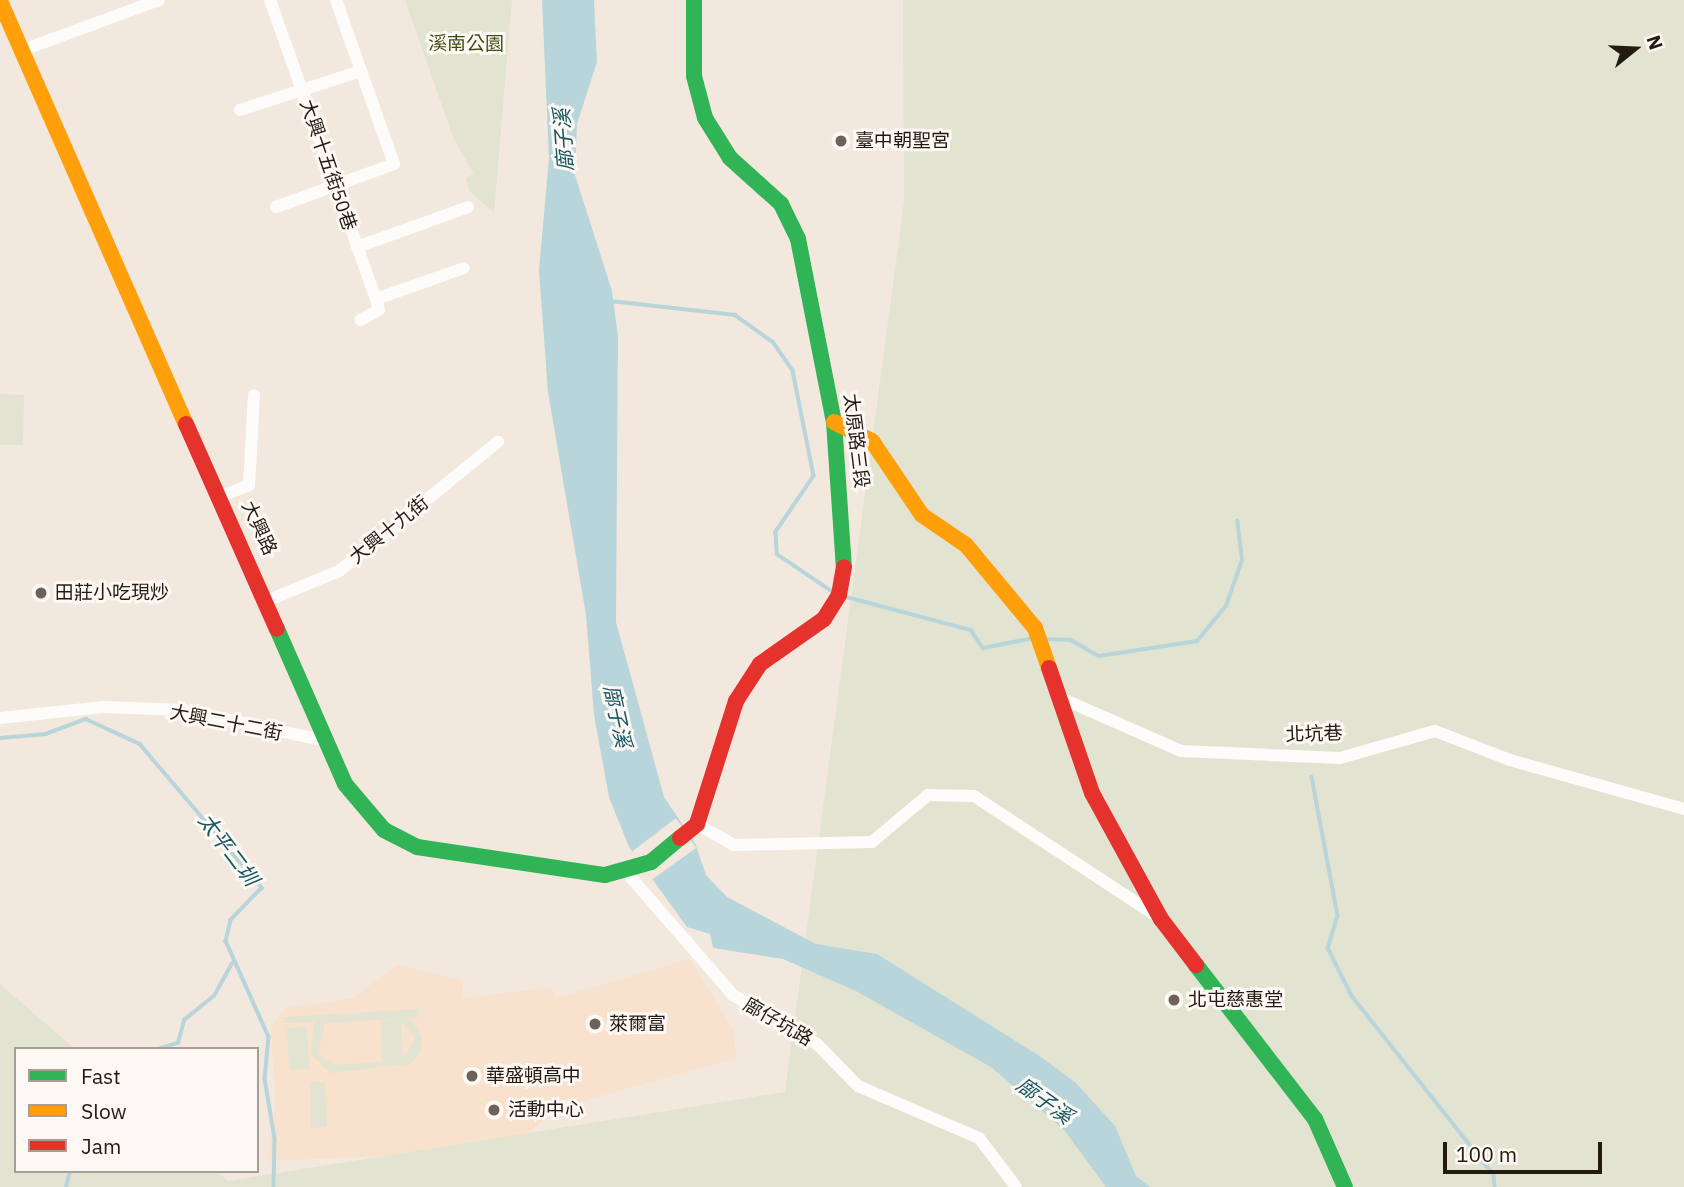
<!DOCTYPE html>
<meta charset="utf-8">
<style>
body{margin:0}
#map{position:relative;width:1684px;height:1187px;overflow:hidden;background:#f3e8de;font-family:"IBM Plex Sans","Noto Sans TC",sans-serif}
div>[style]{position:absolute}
.built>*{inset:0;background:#f8e2ce}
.green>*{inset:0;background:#e3e3d1}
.water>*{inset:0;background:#b7d5da}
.pier>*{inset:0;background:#f3e8de}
.stream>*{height:3.5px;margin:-1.75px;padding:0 1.75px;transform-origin:1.75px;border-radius:1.75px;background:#b7d5da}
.street>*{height:12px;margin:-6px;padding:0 6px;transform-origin:6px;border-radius:6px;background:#fdfcfa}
.fast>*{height:16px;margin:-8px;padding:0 8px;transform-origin:8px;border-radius:8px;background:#30b455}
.slow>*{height:16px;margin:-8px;padding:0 8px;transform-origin:8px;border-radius:8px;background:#ff9f0a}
.jam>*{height:16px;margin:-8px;padding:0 8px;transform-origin:8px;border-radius:8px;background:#e5322d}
.dots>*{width:19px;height:19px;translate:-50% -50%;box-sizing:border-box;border:4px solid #fdf8f3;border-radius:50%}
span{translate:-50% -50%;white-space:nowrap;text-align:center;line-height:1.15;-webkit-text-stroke:6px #fdf8f3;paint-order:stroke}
.park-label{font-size:19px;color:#3d4c13}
.poi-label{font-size:19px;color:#231a12}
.left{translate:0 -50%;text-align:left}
.street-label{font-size:19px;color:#231a12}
.water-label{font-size:21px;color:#165764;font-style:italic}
.legend{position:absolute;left:14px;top:1047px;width:245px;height:126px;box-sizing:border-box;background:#fdf8f3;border:2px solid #a69f99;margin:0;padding:9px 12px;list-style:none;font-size:21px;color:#231a12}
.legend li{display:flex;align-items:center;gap:14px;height:35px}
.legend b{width:35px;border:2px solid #a69f99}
.north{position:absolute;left:1600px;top:14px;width:70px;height:70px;-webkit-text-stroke:5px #fdf8f3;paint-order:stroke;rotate:72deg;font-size:19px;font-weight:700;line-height:28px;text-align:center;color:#231a12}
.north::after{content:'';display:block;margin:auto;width:24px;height:32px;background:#231a12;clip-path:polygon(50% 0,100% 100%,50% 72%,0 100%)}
.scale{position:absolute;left:1443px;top:1142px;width:159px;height:32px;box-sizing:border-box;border:4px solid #231a12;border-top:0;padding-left:9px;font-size:21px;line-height:24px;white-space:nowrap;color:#231a12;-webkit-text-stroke:5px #fdf8f3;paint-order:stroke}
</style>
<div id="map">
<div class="built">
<i style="clip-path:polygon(689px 959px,734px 1030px,736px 1058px,555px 1109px,509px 1151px,267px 1161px,275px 1106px,271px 1027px,285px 1008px,352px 998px,398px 965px,463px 980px,463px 998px,551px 987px,556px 998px)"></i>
</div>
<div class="green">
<i style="clip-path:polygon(405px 0,512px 0,494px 213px,469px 191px,466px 178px,474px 174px,453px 137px)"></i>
<i style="clip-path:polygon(903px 0,1684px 0,1684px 1187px,0 1187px,0 984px,75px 1049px,16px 1049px,16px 1171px,216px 1171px,228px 1181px,785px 1092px,904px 202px)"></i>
<i style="clip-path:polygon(0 394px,24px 395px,23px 445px,0 445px)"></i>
<i style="clip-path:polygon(evenodd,419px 1009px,419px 1017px,410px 1018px,422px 1037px,420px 1053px,410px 1064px,330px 1073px,311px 1054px,314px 1022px,284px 1023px,283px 1017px,419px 1009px,398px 1019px,381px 1021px,382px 1062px,333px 1065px,318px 1054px,325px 1023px,398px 1019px,419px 1009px,401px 1021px,415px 1038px,403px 1059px,401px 1021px)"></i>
<i style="clip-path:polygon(307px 1027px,309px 1069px,289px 1070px,287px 1028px)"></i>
<i style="clip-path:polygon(310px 1082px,325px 1082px,327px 1127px,311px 1128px)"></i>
</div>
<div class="water">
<i style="clip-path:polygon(542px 0,594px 0,597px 62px,577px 124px,575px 175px,612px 291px,618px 337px,616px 622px,664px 797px,695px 843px,706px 875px,727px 897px,816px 944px,877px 954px,1041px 1057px,1076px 1083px,1115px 1126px,1136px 1176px,1150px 1187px,1106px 1187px,1065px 1131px,991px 1067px,856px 991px,783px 959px,713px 948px,710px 934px,687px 927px,629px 847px,609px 797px,594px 715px,586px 615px,548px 392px,539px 270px,549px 158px)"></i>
</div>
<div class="pier">
<i style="clip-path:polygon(676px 818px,696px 848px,650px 881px,629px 854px)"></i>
</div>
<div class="stream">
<i style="left:611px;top:301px;width:125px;rotate:6.4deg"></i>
<i style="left:735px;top:315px;width:47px;rotate:35.4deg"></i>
<i style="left:773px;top:342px;width:35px;rotate:55deg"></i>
<i style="left:793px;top:371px;width:107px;rotate:78.7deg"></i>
<i style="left:814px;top:476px;width:68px;rotate:124.2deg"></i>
<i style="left:776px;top:532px;width:22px;rotate:87deg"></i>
<i style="left:777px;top:554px;width:68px;rotate:34.2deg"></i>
<i style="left:843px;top:596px;width:132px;rotate:14.9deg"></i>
<i style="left:971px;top:630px;width:22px;rotate:56deg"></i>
<i style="left:983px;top:648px;width:52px;rotate:-11.1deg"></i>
<i style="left:1045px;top:639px;width:26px;rotate:2deg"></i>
<i style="left:1071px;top:640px;width:32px;rotate:30deg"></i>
<i style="left:1099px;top:656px;width:99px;rotate:-8.7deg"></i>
<i style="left:1197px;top:641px;width:45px;rotate:-50.4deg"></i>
<i style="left:1226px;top:606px;width:49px;rotate:-70.8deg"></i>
<i style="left:1242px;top:560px;width:39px;rotate:-97deg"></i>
<i style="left:0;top:738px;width:46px;rotate:-5deg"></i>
<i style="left:46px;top:734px;width:43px;rotate:-20.6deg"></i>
<i style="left:86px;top:719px;width:60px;rotate:24.8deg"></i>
<i style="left:140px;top:744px;width:189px;rotate:49.7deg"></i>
<i style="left:262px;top:888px;width:45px;rotate:134.1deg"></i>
<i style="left:231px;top:920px;width:22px;rotate:103deg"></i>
<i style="left:226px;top:941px;width:105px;rotate:65.9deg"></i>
<i style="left:269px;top:1037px;width:42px;rotate:95.4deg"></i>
<i style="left:265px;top:1079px;width:61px;rotate:80.5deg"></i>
<i style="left:275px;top:1139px;width:48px;rotate:91.2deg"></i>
<i style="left:1312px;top:777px;width:141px;rotate:79.4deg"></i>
<i style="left:1338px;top:916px;width:34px;rotate:107deg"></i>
<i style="left:1328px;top:948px;width:54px;rotate:63.4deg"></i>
<i style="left:1352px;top:996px;width:228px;rotate:51.6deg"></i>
<i style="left:1494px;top:1175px;width:12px;rotate:85deg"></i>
<i style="left:158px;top:1049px;width:21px;rotate:-17deg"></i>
<i style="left:178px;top:1043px;width:24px;rotate:-75deg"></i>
<i style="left:184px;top:1020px;width:38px;rotate:-39deg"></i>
<i style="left:214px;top:996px;width:37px;rotate:-61deg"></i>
<i style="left:66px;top:1187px;width:16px;rotate:-76deg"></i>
</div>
<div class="street">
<i style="left:270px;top:0;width:317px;rotate:70.5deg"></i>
<i style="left:376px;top:299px;width:11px;rotate:75deg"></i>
<i style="left:379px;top:310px;width:21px;rotate:152deg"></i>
<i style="left:23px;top:50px;width:145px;rotate:-20.2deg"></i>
<i style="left:240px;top:110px;width:127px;rotate:-17.9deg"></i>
<i style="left:276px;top:207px;width:126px;rotate:-20deg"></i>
<i style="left:394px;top:164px;width:174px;rotate:-109.5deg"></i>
<i style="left:357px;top:247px;width:118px;rotate:-19.8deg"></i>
<i style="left:376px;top:299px;width:93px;rotate:-19.4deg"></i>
<i style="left:221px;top:496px;width:30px;rotate:-21deg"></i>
<i style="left:249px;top:485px;width:90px;rotate:-86.8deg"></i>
<i style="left:269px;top:600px;width:76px;rotate:-22.5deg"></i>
<i style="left:339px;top:571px;width:205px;rotate:-39.1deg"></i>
<i style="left:1063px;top:699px;width:129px;rotate:23.8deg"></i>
<i style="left:1181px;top:751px;width:159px;rotate:2.5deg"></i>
<i style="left:1340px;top:758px;width:99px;rotate:-15.9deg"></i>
<i style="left:1435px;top:731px;width:80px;rotate:21.1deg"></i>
<i style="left:1510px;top:760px;width:181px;rotate:15.7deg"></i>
<i style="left:0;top:718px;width:104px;rotate:-6.1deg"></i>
<i style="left:103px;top:707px;width:81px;rotate:2.1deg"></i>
<i style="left:184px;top:710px;width:145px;rotate:12.3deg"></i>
<i style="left:697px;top:824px;width:43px;rotate:29.6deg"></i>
<i style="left:734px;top:845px;width:138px;rotate:-1.2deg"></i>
<i style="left:872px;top:842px;width:73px;rotate:-40deg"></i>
<i style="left:928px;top:795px;width:46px;rotate:1.2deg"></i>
<i style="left:974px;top:796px;width:222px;rotate:33.3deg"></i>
<i style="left:627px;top:873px;width:162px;rotate:49deg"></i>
<i style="left:733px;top:995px;width:97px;rotate:30.3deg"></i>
<i style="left:817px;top:1044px;width:59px;rotate:45.7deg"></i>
<i style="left:858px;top:1086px;width:132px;rotate:23.3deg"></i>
<i style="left:979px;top:1138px;width:61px;rotate:52.9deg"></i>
</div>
<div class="fast">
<i style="left:694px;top:0;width:76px;rotate:90deg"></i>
<i style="left:694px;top:76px;width:43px;rotate:75.3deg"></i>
<i style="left:705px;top:118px;width:47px;rotate:58deg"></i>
<i style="left:730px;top:158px;width:69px;rotate:42deg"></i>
<i style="left:781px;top:204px;width:39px;rotate:64deg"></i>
<i style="left:798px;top:239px;width:187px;rotate:78.9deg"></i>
<i style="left:834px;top:422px;width:145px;rotate:86.1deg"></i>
<i style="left:277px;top:629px;width:169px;rotate:66.3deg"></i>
<i style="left:345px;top:784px;width:60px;rotate:49.7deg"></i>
<i style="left:384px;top:830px;width:37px;rotate:27deg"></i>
<i style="left:417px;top:847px;width:190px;rotate:8.5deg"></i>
<i style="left:605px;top:875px;width:48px;rotate:-15.8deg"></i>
<i style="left:651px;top:862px;width:38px;rotate:-40deg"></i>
<i style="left:1196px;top:965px;width:195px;rotate:52.3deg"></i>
<i style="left:1315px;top:1119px;width:74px;rotate:66.2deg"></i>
</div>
<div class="slow">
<i style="left:0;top:1px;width:462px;rotate:66.3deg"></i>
<i style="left:834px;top:422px;width:42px;rotate:26.6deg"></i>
<i style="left:872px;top:441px;width:89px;rotate:56deg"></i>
<i style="left:922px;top:515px;width:53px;rotate:34.3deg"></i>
<i style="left:966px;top:545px;width:108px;rotate:50.3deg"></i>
<i style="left:1035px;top:628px;width:42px;rotate:70.7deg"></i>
</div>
<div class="jam">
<i style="left:186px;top:424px;width:224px;rotate:66.1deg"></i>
<i style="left:1049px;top:668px;width:132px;rotate:71deg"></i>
<i style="left:1092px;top:793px;width:144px;rotate:61.3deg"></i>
<i style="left:1161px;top:919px;width:58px;rotate:52.7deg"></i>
<i style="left:680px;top:838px;width:22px;rotate:-39deg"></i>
<i style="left:697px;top:824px;width:129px;rotate:-72.4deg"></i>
<i style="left:736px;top:701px;width:44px;rotate:-57deg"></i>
<i style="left:760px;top:664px;width:78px;rotate:-35.1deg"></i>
<i style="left:824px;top:619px;width:28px;rotate:-58deg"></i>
<i style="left:839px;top:595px;width:28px;rotate:-80deg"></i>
</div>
<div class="dots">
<i style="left:841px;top:141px;background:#6c6259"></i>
<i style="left:41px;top:593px;background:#6c6259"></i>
<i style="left:1174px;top:1000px;background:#6c6259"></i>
<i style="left:595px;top:1024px;background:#6c6259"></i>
<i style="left:472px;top:1076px;background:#6c6259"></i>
<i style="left:494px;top:1110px;background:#6c6259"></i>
</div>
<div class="park-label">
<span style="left:466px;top:44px">溪南公園</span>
</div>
<div class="poi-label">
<span class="left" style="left:855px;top:141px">臺中朝聖宮</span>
<span class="left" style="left:55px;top:593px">田莊小吃現炒</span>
<span class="left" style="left:1188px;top:1000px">北屯慈惠堂</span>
<span class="left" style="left:609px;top:1024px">萊爾富</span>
<span class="left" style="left:486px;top:1076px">華盛頓高中</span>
<span class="left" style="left:508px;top:1110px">活動中心</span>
</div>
<div class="street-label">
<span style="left:328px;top:165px;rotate:71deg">大興十五街50巷</span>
<span style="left:856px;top:441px;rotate:83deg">太原路三段</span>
<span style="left:259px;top:528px;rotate:65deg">大興路</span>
<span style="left:389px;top:530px;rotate:-39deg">大興十九街</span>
<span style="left:226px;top:723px;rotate:11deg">大興二十二街</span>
<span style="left:1314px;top:734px;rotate:-2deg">北坑巷</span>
<span style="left:778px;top:1022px;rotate:30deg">廍仔坑路</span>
</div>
<div class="water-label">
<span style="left:563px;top:140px;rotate:-94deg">廍子溪</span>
<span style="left:618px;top:716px;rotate:78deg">廍子溪</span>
<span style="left:229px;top:849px;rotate:53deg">太平二圳</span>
<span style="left:1045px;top:1100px;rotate:36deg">廍子溪</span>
</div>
<ul class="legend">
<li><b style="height:9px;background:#30b455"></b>Fast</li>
<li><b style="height:9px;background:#ff9f0a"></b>Slow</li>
<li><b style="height:9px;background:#e5322d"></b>Jam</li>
</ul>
<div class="north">N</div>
<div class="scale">100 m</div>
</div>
